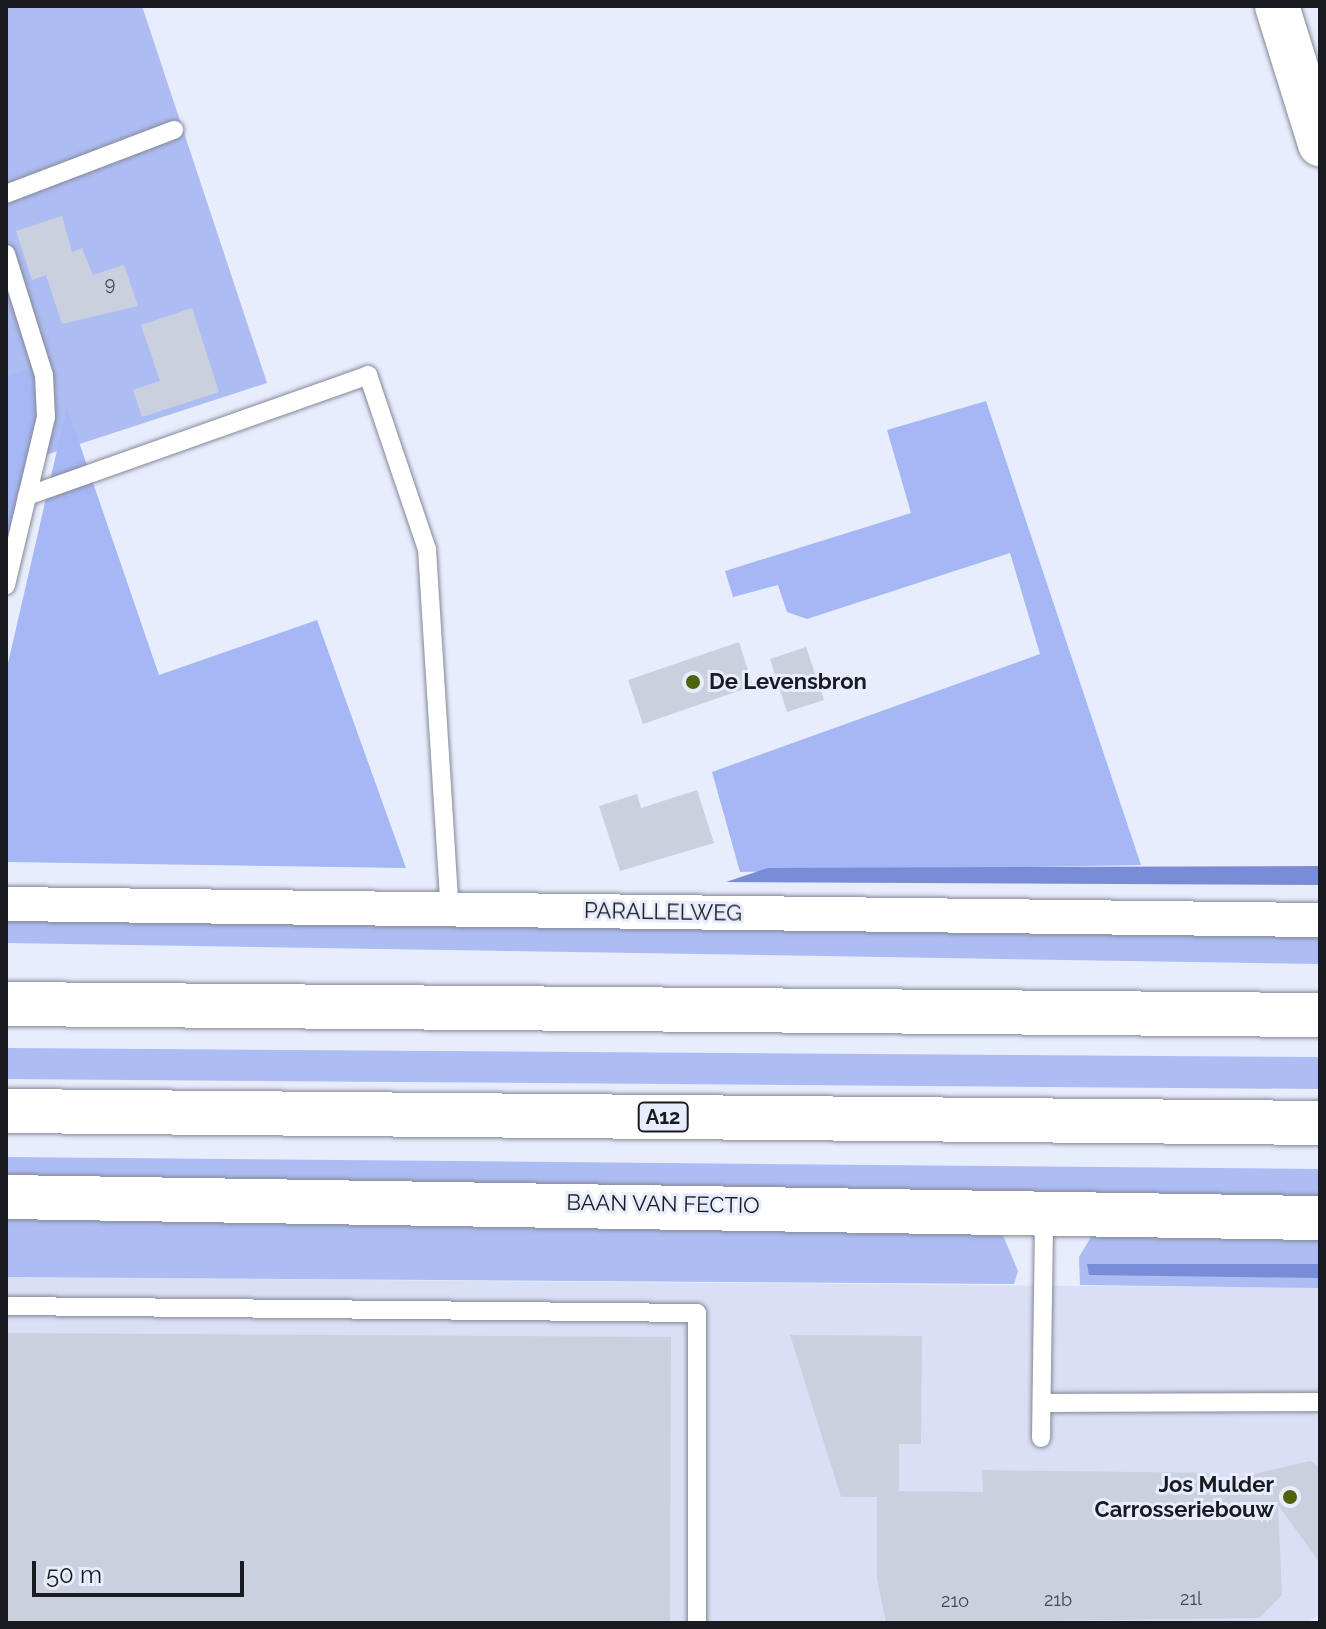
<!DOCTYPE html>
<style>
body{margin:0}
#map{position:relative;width:1326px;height:1629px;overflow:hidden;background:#e8edfd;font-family:Raleway,sans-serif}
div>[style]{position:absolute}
.built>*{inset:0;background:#d9e0f6}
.green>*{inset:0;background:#adbcf2}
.forest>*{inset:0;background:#a6b7f6}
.water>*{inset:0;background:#798cd6}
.building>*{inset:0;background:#cbd0df}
.roads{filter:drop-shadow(0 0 2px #848896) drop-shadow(0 0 2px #848896)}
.lane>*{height:18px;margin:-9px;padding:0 9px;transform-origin:9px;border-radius:9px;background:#fff}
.street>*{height:34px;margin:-17px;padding:0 17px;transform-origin:17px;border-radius:17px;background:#fff}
.secondary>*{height:44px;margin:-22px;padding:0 22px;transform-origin:22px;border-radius:22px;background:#fff}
.highway>*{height:44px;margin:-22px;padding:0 22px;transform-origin:22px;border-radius:22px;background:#fff}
.dots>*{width:22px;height:22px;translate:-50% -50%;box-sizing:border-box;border:4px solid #e8edfd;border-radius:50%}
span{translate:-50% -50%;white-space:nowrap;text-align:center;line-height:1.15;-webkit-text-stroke:6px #e8edfd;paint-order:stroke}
.number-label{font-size:18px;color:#464850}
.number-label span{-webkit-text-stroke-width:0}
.shield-label span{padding:2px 6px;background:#e8edfd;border:2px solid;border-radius:6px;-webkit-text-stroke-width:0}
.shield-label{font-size:20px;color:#191b20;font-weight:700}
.poi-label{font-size:22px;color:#191b20;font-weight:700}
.left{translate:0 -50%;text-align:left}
.right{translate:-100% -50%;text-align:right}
.street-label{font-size:22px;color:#191b20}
.frame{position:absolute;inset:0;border:8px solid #191b20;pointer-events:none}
.scale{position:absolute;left:32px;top:1561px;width:212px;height:36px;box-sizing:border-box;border:4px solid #191b20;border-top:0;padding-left:10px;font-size:24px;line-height:28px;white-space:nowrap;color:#191b20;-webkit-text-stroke:6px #e8edfd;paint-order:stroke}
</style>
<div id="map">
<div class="built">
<i style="clip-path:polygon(6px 1277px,1320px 1288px,1320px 1614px,1307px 1623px,6px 1623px)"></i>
</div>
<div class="green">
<i style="clip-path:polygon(6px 6px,142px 6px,267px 383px,6px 468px)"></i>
<i style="clip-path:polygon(6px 915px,1320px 930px,1320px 964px,6px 943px)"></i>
<i style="clip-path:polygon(6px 1048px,1320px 1057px,1320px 1089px,6px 1079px)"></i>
<i style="clip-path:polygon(6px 1157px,1320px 1169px,1320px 1203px,6px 1182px)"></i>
<i style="clip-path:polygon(6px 1213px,999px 1226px,1018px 1271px,1014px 1284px,6px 1277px)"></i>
<i style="clip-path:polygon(1097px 1227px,1320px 1235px,1320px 1288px,1080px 1285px,1079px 1257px)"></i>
</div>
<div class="forest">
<i style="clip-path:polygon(35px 367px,43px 403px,6px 584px,6px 376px)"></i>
<i style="clip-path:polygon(986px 401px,1141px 865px,740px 872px,712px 772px,1040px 654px,1010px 553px,807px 619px,787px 612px,778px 585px,733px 597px,725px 571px,911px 513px,887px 430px)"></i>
<i style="clip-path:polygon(67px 407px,159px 675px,317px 620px,406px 868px,6px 862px,6px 672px)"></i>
</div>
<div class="water">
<i style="clip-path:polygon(1320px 866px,1320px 885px,726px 882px,768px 868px)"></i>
<i style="clip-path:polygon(1087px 1264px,1320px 1264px,1320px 1278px,1089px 1275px)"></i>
</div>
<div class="building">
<i style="clip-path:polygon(62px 216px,72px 252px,82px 248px,93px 275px,124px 265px,138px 306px,62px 324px,46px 275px,32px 280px,16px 231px)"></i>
<i style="clip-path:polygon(192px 308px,219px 392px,142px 417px,133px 390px,160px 381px,141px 325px)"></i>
<i style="clip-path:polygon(739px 642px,753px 686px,643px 724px,628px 680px)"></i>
<i style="clip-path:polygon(806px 647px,824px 700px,787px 712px,770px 659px)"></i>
<i style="clip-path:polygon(697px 790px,714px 843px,620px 871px,599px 806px,637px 794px,641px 808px)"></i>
<i style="clip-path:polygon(6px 1333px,671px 1337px,670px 1623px,6px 1623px)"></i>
<i style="clip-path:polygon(790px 1335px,922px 1336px,921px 1444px,899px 1444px,899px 1491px,983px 1492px,982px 1470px,1219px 1473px,1219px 1482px,1310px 1461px,1320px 1467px,1320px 1563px,1278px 1505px,1282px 1595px,1259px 1618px,886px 1623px,877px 1579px,877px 1497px,841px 1497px)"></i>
</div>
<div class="roads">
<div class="lane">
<i style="left:6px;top:194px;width:180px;rotate:-20.9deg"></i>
<i style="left:6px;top:254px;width:127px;rotate:72.6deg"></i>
<i style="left:44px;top:375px;width:42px;rotate:87.3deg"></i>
<i style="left:46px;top:417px;width:173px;rotate:103.4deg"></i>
<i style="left:27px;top:496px;width:362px;rotate:-19.5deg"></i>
<i style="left:368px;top:375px;width:184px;rotate:71.3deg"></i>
<i style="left:427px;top:549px;width:362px;rotate:86.4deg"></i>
<i style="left:6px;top:1306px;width:691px;rotate:0.58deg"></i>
<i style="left:697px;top:1313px;width:310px;rotate:90deg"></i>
<i style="left:1042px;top:1403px;width:278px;rotate:-0.2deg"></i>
<i style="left:1041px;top:1438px;width:225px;rotate:-89.2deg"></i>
</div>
<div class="street">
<i style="left:6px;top:904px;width:1314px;rotate:0.7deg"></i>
</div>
<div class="secondary">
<i style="left:1277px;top:6px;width:145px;rotate:72.7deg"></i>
<i style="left:6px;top:1197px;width:1314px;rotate:0.92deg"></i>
</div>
<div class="highway">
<i style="left:6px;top:1004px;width:1314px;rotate:0.48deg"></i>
<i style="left:6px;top:1111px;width:1314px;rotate:0.52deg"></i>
</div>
</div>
<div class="dots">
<i style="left:693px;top:682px;background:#50620b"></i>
<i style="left:1290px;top:1497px;background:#50620b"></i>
</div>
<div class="number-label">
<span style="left:110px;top:284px">9</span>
<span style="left:1191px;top:1599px">21l</span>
<span style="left:1058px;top:1600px">21b</span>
<span style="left:955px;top:1601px">21o</span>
</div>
<div class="shield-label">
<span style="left:663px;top:1117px">A12</span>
</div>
<div class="poi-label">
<span class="left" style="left:709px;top:682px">De Levensbron</span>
<span class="right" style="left:1274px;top:1497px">Jos Mulder<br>Carrosseriebouw</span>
</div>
<div class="street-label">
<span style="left:663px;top:912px;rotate:1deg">PARALLELWEG</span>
<span style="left:663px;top:1204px;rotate:1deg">BAAN VAN FECTIO</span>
</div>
<div class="frame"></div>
<div class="scale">50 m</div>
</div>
